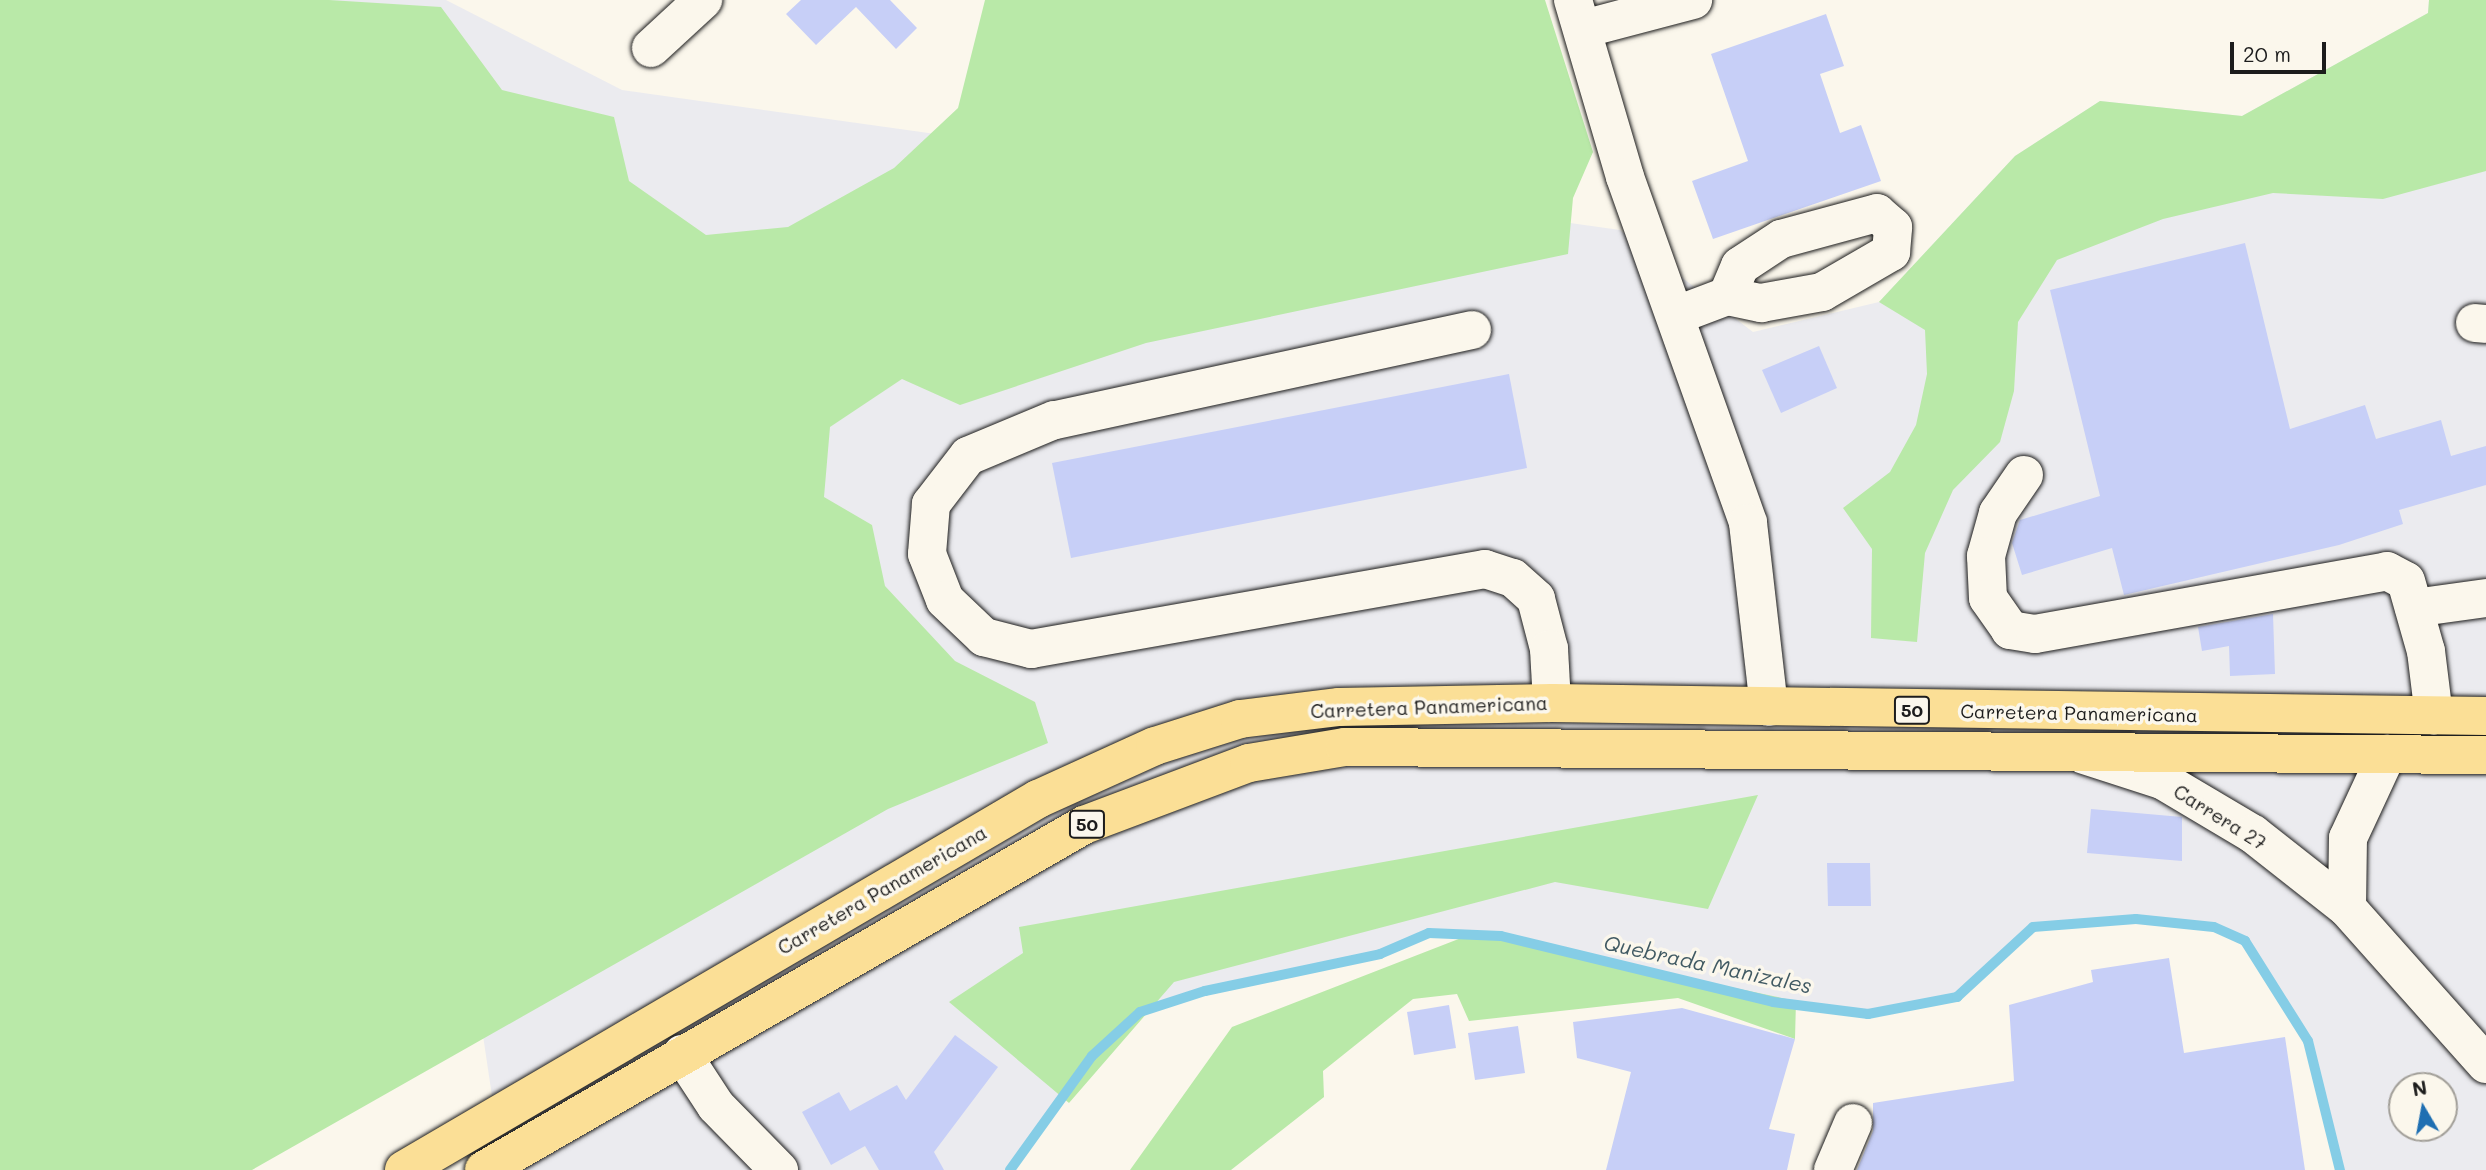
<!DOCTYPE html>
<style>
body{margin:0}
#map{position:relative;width:2486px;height:1170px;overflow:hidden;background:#fbf7ec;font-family:Mali,sans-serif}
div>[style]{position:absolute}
.built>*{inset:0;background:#ebebef}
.green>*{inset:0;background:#b9e9a8}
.stream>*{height:10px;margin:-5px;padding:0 5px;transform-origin:5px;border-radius:5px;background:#85cde6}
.building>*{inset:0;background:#c7cff7}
.roads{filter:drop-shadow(0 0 2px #1c1c1c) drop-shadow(0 0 2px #1c1c1c)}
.minor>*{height:38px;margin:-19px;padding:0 19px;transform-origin:19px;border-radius:19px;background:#fbf7ec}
.highway>*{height:38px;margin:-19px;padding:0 19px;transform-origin:19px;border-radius:19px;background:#fbdf96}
span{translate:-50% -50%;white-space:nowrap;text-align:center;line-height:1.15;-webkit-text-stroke:7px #fbf7ec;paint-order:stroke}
.shield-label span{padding:2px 5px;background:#fbf7ec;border:2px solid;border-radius:5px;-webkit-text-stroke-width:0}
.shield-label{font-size:18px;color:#1c1c1c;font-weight:700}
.street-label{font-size:19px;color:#1c1c1c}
.water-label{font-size:21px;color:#415a63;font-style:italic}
.north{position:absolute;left:2388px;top:1072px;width:70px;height:70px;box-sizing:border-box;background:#fbf7ec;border:2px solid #a29f99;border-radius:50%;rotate:350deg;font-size:19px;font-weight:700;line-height:28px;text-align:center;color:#1c1c1c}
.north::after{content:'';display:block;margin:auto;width:24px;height:32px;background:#1f6fb2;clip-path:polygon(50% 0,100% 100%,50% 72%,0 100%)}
.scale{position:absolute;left:2230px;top:42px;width:96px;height:32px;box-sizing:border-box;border:4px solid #1c1c1c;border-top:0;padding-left:9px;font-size:21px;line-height:24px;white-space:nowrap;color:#1c1c1c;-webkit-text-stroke:5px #fbf7ec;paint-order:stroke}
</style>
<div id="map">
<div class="built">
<i style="clip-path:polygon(evenodd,329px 0,446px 0,622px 90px,1620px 230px,1753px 332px,1879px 302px,2015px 156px,2100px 101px,2242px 116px,2428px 13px,2429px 0,2486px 0,2486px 1170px,2340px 1170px,2308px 1041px,2245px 941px,2214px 927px,2136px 919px,2033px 927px,1957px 997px,1868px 1014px,1773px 1002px,1501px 936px,1429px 933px,1380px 954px,1205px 991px,1140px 1012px,1092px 1056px,1010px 1170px,503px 1170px,329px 0,2402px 1086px,2444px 1086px,2444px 1128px,2402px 1128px,2402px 1086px)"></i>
</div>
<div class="green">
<i style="clip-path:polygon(0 0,329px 0,441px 7px,502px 90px,614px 117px,629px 181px,706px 235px,788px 227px,894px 168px,958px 108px,985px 0,1545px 0,1593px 152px,1573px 198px,1568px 254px,1146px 343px,960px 405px,902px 379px,830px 427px,824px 497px,872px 525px,885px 586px,955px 661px,1035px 702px,1048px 743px,888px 809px,252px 1170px,0 1170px)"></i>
<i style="clip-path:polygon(2429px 0,2486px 0,2486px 171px,2383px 199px,2273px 193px,2163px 219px,2057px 260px,2018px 322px,2014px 391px,2000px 442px,1953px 490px,1925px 553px,1917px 642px,1871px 638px,1872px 549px,1843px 508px,1890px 472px,1916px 425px,1927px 374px,1925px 330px,1879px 302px,2015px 156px,2100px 101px,2242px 116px,2428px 13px)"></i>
<i style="clip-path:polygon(1758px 795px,1708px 909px,1555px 882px,1174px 982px,1069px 1103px,949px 1002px,1023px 953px,1019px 927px)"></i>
<i style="clip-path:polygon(1474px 933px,1796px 1001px,1795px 1039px,1678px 998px,1469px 1021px,1457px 994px,1413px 999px,1323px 1071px,1324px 1097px,1231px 1170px,1130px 1170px,1232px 1027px)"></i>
</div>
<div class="stream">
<i style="left:1010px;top:1170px;width:140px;rotate:-54.3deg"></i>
<i style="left:1092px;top:1056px;width:65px;rotate:-42.5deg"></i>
<i style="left:1140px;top:1012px;width:68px;rotate:-17.9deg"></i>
<i style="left:1205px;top:991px;width:179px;rotate:-11.9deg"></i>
<i style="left:1380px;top:954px;width:53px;rotate:-23.2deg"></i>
<i style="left:1429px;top:933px;width:72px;rotate:2.4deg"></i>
<i style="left:1501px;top:936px;width:280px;rotate:13.6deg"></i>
<i style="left:1773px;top:1002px;width:96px;rotate:7.2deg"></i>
<i style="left:1868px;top:1014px;width:91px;rotate:-10.8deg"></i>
<i style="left:1957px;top:997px;width:103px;rotate:-42.6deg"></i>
<i style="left:2033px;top:927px;width:103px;rotate:-4.4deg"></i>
<i style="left:2136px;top:919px;width:78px;rotate:5.9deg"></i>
<i style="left:2214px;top:927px;width:34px;rotate:24deg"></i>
<i style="left:2245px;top:941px;width:118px;rotate:57.8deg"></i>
<i style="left:2308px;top:1041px;width:133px;rotate:76.1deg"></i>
</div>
<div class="building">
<i style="clip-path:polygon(801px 0,890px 0,917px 28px,896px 49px,856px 7px,816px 45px,786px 14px)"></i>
<i style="clip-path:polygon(1826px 14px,1844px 66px,1820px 74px,1840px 133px,1861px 125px,1881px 181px,1713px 239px,1692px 181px,1748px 161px,1711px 54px)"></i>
<i style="clip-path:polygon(2245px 243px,2290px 429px,2365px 405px,2376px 439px,2441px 420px,2451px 456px,2486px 446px,2486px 485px,2399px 510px,2403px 524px,2339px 545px,2124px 595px,2112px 548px,2022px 575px,2012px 543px,2020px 520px,2100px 496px,2050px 290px)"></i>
<i style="clip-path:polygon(1819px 346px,1837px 388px,1781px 413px,1762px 370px)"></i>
<i style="clip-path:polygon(1509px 374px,1527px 468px,1071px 558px,1052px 463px)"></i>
<i style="clip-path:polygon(2273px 614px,2275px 674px,2230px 676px,2229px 646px,2202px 651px,2198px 627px)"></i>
<i style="clip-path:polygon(2091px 809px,2182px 817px,2182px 861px,2087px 853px)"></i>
<i style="clip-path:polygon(1827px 863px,1870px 863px,1871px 906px,1828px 906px)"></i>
<i style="clip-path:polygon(2169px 958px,2184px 1053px,2285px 1037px,2305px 1170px,1857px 1170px,1873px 1131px,1873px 1103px,2014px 1081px,2009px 1005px,2093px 982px,2091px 970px)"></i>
<i style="clip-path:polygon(1449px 1005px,1456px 1048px,1414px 1055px,1407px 1012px)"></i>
<i style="clip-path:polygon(1682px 1008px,1795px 1039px,1769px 1129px,1795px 1134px,1787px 1170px,1606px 1170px,1631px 1072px,1577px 1058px,1573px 1022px)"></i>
<i style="clip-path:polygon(1518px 1026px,1525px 1073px,1475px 1080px,1468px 1033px)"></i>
<i style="clip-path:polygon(955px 1035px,998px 1067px,934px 1152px,944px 1170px,879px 1170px,865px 1146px,831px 1165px,802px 1112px,839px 1092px,850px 1111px,897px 1085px,906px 1100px)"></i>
</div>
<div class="roads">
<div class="minor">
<i style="left:1573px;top:0;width:184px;rotate:73.6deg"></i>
<i style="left:1625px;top:177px;width:367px;rotate:70.4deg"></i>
<i style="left:1748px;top:523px;width:185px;rotate:83.5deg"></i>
<i style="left:1583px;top:29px;width:114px;rotate:-14.8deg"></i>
<i style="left:651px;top:48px;width:71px;rotate:-42.7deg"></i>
<i style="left:1677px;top:315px;width:53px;rotate:-20.8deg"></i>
<i style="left:1727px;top:296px;width:35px;rotate:12deg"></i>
<i style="left:1761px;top:303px;width:62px;rotate:-10.2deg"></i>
<i style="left:1822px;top:292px;width:80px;rotate:-30.1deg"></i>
<i style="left:1891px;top:252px;width:25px;rotate:-85deg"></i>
<i style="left:1893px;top:227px;width:21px;rotate:-139deg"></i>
<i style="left:1877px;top:213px;width:99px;rotate:164.8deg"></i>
<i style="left:1781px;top:239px;width:49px;rotate:146.6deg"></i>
<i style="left:1740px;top:266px;width:33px;rotate:113deg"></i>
<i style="left:2475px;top:323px;width:11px;rotate:5deg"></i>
<i style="left:1472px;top:330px;width:428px;rotate:167.8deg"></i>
<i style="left:1054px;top:420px;width:93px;rotate:157.3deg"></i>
<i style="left:968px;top:456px;width:61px;rotate:127.6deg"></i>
<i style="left:931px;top:504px;width:50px;rotate:94.6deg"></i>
<i style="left:927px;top:554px;width:49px;rotate:68.6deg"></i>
<i style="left:945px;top:600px;width:54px;rotate:43.5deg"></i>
<i style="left:984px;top:637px;width:49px;rotate:14.3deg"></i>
<i style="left:1031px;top:649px;width:461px;rotate:-10deg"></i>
<i style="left:1485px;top:569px;width:29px;rotate:18deg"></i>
<i style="left:1513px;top:578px;width:31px;rotate:42deg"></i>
<i style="left:1536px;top:599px;width:52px;rotate:75.4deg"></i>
<i style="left:1549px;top:649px;width:54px;rotate:86.8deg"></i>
<i style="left:2024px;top:475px;width:46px;rotate:124.4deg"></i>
<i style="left:1998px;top:513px;width:45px;rotate:105.6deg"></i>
<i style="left:1986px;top:556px;width:42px;rotate:87.3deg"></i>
<i style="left:1988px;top:598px;width:39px;rotate:55deg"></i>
<i style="left:2010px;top:630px;width:25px;rotate:9deg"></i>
<i style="left:2035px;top:634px;width:358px;rotate:-10.1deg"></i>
<i style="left:2387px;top:571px;width:21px;rotate:28deg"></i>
<i style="left:2406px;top:581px;width:73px;rotate:74.1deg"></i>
<i style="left:2426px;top:651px;width:65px;rotate:83deg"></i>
<i style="left:2414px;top:608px;width:73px;rotate:-7.9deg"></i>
<i style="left:2084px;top:755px;width:82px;rotate:17.8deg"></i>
<i style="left:2162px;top:780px;width:106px;rotate:30.7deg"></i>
<i style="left:2253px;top:834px;width:120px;rotate:38.2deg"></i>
<i style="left:2347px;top:908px;width:209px;rotate:48.3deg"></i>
<i style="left:2347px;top:908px;width:70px;rotate:-89.2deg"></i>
<i style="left:2348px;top:838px;width:93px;rotate:-65.1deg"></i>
<i style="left:682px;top:1054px;width:62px;rotate:56.8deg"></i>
<i style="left:716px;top:1106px;width:90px;rotate:45.5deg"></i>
<i style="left:1833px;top:1170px;width:51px;rotate:-66.9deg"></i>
</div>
<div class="highway">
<i style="left:404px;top:1170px;width:735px;rotate:-30.34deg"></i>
<i style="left:1038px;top:799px;width:128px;rotate:-24.4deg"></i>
<i style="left:1155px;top:746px;width:89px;rotate:-17.6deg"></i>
<i style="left:1240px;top:719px;width:100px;rotate:-6.9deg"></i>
<i style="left:1339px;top:707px;width:213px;rotate:-1.1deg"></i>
<i style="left:1552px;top:703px;width:934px;rotate:0.8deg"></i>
<i style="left:484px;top:1170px;width:692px;rotate:-29.9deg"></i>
<i style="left:1084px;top:825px;width:176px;rotate:-20.6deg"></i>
<i style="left:1249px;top:763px;width:97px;rotate:-9.5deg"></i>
<i style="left:1345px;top:747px;width:1141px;rotate:0.4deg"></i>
</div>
</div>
<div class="shield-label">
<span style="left:1912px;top:710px">50</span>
<span style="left:1087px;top:824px">50</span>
</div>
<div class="street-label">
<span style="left:1429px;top:707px;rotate:-2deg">Carretera Panamericana</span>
<span style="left:2079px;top:713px;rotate:1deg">Carretera Panamericana</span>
<span style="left:2220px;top:817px;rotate:32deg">Carrera 27</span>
<span style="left:882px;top:890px;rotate:-30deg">Carretera Panamericana</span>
</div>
<div class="water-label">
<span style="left:1708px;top:964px;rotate:12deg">Quebrada Manizales</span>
</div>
<div class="north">N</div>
<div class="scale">20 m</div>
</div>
